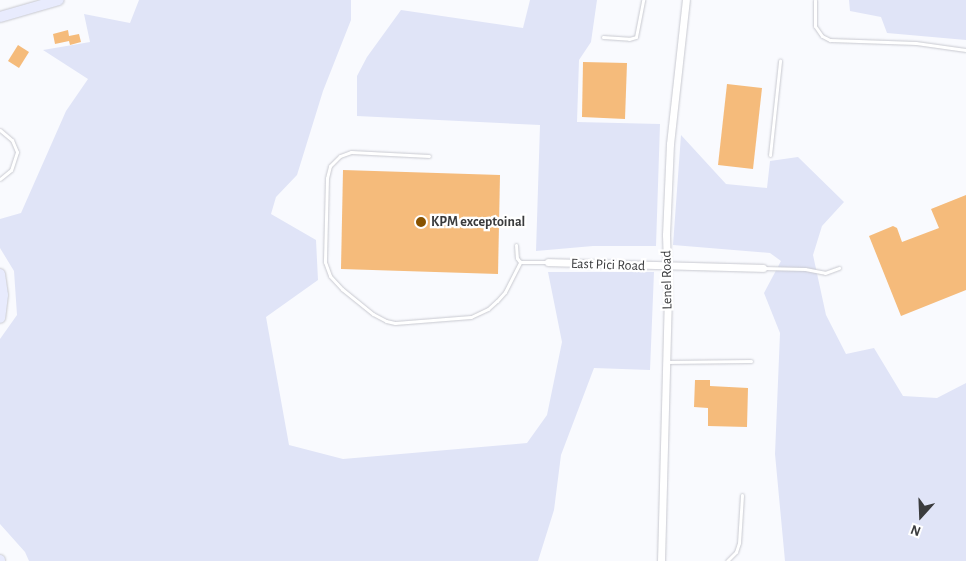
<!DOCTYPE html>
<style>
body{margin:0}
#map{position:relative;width:966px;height:561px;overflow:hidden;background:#f9fafe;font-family:"Alegreya Sans",sans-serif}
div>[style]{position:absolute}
.green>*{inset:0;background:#e0e4f7}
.building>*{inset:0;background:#f5bb7b}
.roads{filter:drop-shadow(0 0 1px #c8c9d0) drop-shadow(0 0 1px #c8c9d0)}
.service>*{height:3px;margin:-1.5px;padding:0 1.5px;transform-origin:1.5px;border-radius:1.5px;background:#fff}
.minor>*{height:7px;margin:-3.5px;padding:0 3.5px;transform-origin:3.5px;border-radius:3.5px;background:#fff}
.secondary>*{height:10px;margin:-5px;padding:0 5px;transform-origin:5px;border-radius:5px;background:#e8ebfd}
.dots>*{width:14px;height:14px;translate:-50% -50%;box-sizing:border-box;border:2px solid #fff;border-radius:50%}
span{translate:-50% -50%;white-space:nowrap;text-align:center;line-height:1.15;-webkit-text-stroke:4.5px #fff;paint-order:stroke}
.poi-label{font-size:14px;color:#3a3b3d;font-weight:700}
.left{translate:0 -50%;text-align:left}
.street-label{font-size:14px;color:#3a3b3d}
.north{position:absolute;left:896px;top:491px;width:50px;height:50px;-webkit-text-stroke:4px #fff;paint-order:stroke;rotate:200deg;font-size:14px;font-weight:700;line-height:20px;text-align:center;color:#3a3b3d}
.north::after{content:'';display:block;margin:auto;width:18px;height:22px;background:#3a3b3d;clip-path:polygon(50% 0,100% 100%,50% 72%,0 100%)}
</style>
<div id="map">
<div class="green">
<i style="clip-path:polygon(139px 0,351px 0,351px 20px,323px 91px,297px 175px,276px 197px,271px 214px,316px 240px,318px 280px,266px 317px,289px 445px,343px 459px,527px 443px,547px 415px,562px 342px,548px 272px,654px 272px,650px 370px,594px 368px,561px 455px,554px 510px,538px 561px,29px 561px,25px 552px,0 524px,0 339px,17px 315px,14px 271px,0 248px,0 219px,21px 213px,66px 111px,88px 79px,43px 50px,90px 42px,84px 14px,130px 23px)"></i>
<i style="clip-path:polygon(530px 0,597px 0,591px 42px,579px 60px,577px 122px,660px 124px,656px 246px,593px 246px,536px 251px,540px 125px,357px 116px,357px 76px,367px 57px,401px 10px,523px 28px)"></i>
<i style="clip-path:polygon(849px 0,966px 0,966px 40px,887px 33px,881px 17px,850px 11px)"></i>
<i style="clip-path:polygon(681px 135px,726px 184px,767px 188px,770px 161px,798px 157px,844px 202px,822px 226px,813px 255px,826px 315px,846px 354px,874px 348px,903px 396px,937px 398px,966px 383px,966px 561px,785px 561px,775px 454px,780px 333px,764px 293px,781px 261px,770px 253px,673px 245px)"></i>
</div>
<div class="building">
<i style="clip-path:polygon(68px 30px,69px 36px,79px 34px,81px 42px,70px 45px,69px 41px,55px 44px,53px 34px)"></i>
<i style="clip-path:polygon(18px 45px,29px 52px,19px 68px,8px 61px)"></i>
<i style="clip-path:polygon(583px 62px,627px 63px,625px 119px,582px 117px)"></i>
<i style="clip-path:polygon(727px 84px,762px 88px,753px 169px,718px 165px)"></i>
<i style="clip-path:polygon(343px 170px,500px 175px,498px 274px,341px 269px)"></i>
<i style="clip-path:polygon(966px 195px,966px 290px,901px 316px,869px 236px,893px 226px,897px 228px,902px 242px,939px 228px,931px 209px)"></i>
<i style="clip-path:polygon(695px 380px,710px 380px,710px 386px,748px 388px,747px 427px,708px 426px,708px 408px,694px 407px)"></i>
</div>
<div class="roads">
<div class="service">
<i style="left:815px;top:0;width:26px;rotate:90deg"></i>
<i style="left:815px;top:26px;width:12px;rotate:55deg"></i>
<i style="left:822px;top:36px;width:9px;rotate:27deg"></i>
<i style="left:830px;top:40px;width:86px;rotate:2deg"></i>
<i style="left:916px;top:43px;width:50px;rotate:8deg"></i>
<i style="left:603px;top:37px;width:26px;rotate:4deg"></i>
<i style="left:629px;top:39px;width:7px;rotate:-16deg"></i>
<i style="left:636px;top:37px;width:38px;rotate:-79deg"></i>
<i style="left:0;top:130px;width:16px;rotate:40deg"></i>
<i style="left:12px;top:140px;width:13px;rotate:67deg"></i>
<i style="left:17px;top:152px;width:19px;rotate:108deg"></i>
<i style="left:11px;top:170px;width:14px;rotate:141deg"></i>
<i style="left:770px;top:155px;width:95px;rotate:-83.9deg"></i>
<i style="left:429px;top:156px;width:78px;rotate:-177.1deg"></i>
<i style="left:351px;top:152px;width:12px;rotate:160deg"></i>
<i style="left:340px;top:156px;width:14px;rotate:135deg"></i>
<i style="left:330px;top:166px;width:12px;rotate:104deg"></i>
<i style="left:327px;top:178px;width:84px;rotate:91.4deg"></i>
<i style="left:325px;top:262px;width:15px;rotate:70deg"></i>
<i style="left:330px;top:276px;width:18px;rotate:47deg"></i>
<i style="left:342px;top:289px;width:40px;rotate:39deg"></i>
<i style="left:373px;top:314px;width:15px;rotate:28deg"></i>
<i style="left:386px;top:321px;width:9px;rotate:13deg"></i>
<i style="left:395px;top:323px;width:76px;rotate:-4.5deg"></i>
<i style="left:471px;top:317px;width:19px;rotate:-25deg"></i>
<i style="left:488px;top:309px;width:12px;rotate:-42deg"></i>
<i style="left:497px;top:301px;width:12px;rotate:-48deg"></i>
<i style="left:505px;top:292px;width:34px;rotate:-63deg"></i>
<i style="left:520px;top:262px;width:28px"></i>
<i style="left:516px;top:245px;width:13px;rotate:86deg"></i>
<i style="left:517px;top:258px;width:5px;rotate:53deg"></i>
<i style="left:763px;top:268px;width:42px;rotate:1.4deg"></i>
<i style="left:805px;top:269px;width:20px;rotate:11deg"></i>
<i style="left:825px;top:273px;width:15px;rotate:-20deg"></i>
<i style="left:667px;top:362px;width:84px;rotate:-0.7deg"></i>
<i style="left:727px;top:561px;width:13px;rotate:-45deg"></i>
<i style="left:736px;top:552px;width:9px;rotate:-72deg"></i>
<i style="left:739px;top:543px;width:48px;rotate:-86.4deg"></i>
</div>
<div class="minor">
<i style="left:548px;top:262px;width:215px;rotate:1.6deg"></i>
<i style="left:661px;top:561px;width:263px;rotate:-88.5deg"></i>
<i style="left:668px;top:298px;width:63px;rotate:-91.8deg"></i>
<i style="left:666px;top:235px;width:91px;rotate:-87.5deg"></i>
<i style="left:670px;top:144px;width:145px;rotate:-83.7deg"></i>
</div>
<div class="secondary">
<i style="left:0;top:17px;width:61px;rotate:-16.1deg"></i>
<i style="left:0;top:274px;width:21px;rotate:82deg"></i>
<i style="left:3px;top:295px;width:23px;rotate:97deg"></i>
<i style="left:0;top:560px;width:1px;rotate:90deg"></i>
</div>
</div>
<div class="dots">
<i style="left:421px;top:222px;background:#875200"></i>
</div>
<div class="poi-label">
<span class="left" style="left:431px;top:222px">KPM exceptoinal</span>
</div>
<div class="street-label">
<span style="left:608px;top:265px;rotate:2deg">East Pici Road</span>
<span style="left:667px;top:280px;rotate:-91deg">Lenel Road</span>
</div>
<div class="north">N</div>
</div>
